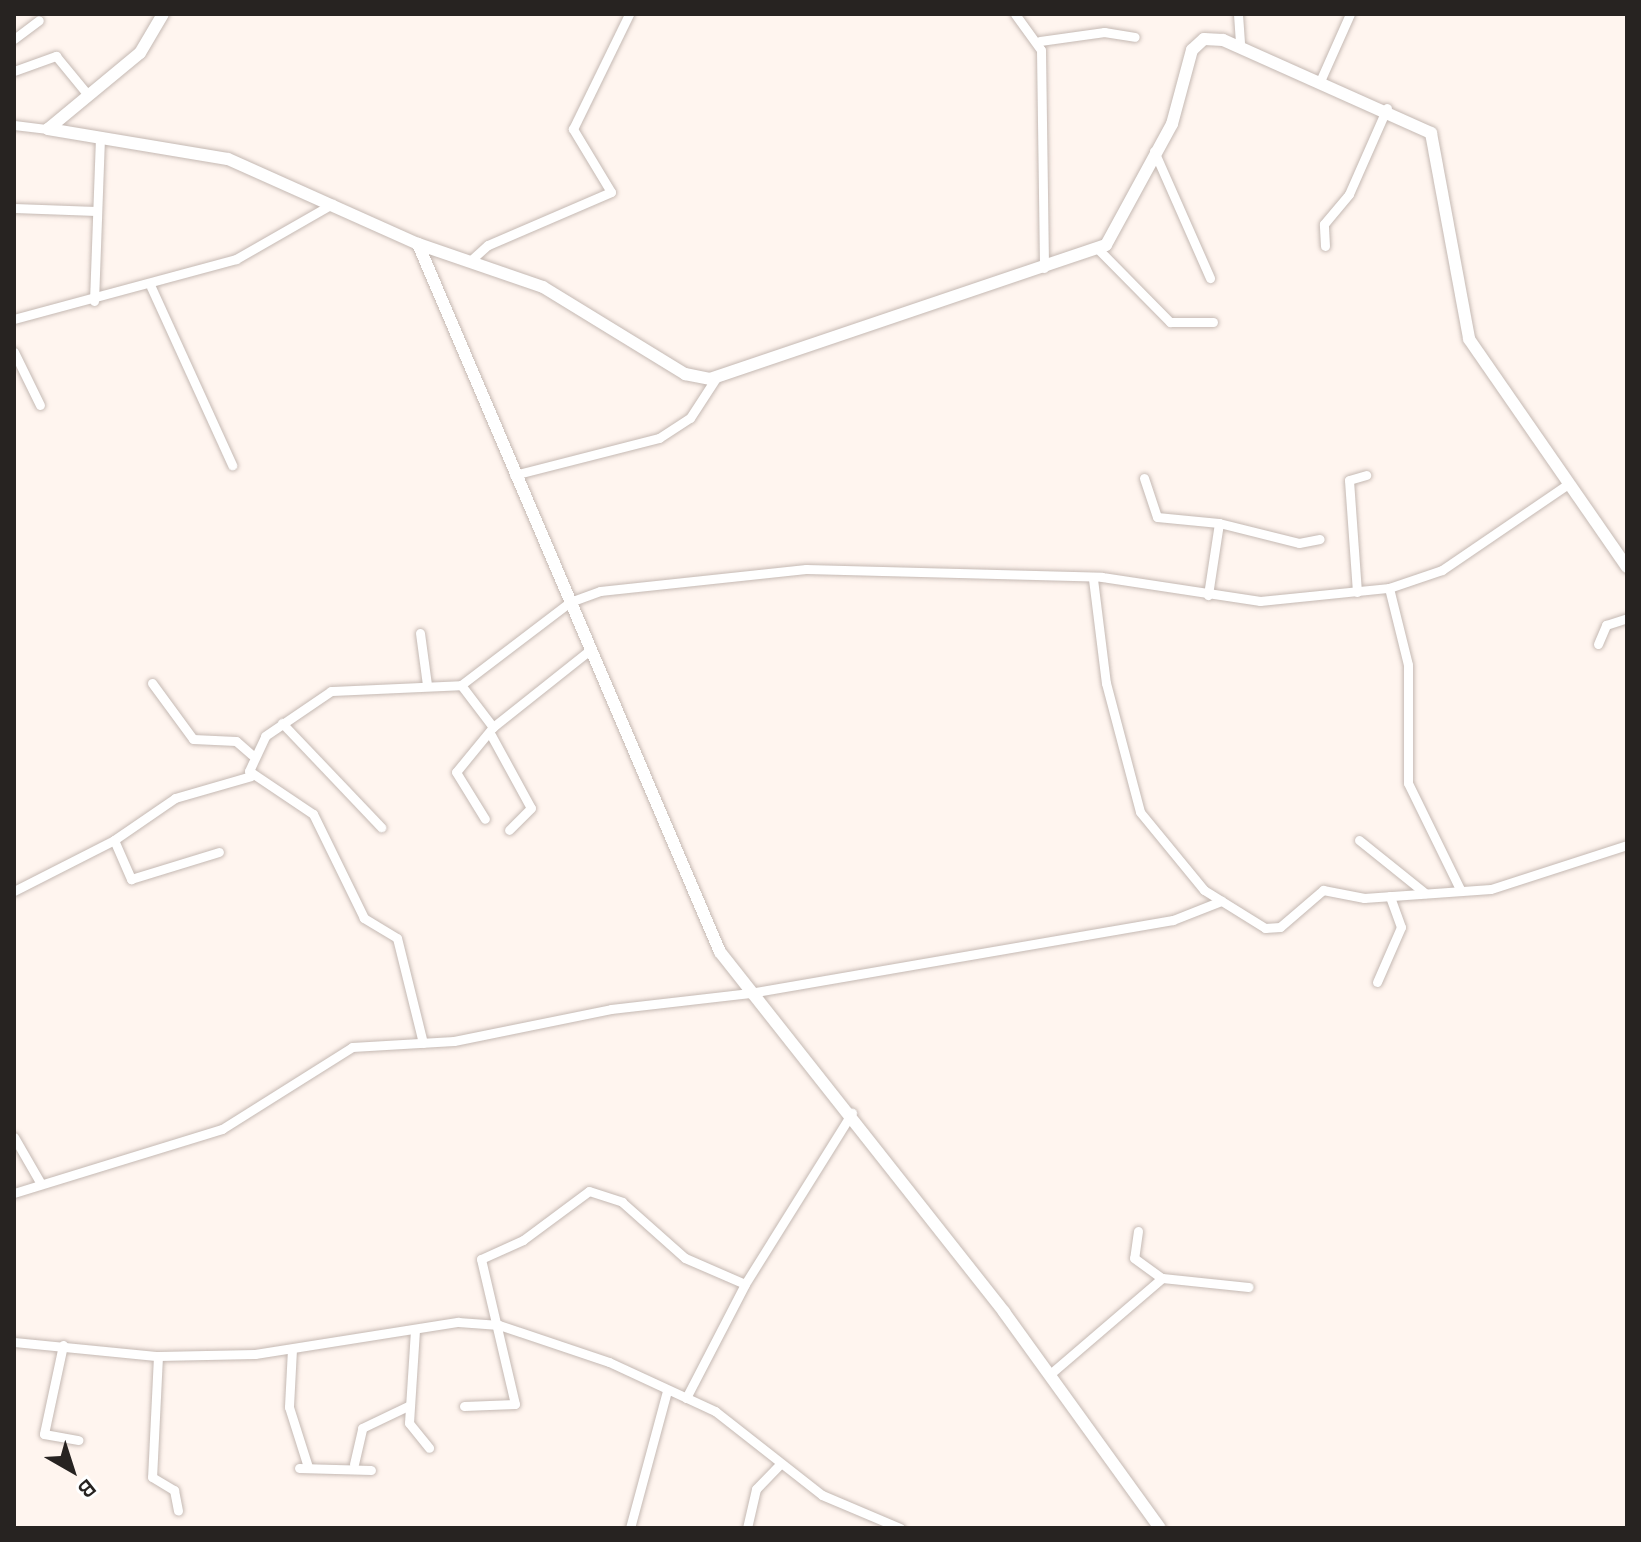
<!DOCTYPE html>
<style>
body{margin:0}
#map{position:relative;width:1641px;height:1542px;overflow:hidden;background:#fff5ef;font-family:Mulish,sans-serif}
div>[style]{position:absolute}
.roads{filter:drop-shadow(0 0 2px #c5b9b3) drop-shadow(0 0 2px #c5b9b3)}
.street>*{height:9px;margin:-4.5px;padding:0 4.5px;transform-origin:4.5px;border-radius:4.5px;background:#fff}
.secondary>*{height:12px;margin:-6px;padding:0 6px;transform-origin:6px;border-radius:6px;background:#fff}
span{translate:-50% -50%;white-space:nowrap;text-align:center;line-height:1.15;-webkit-text-stroke:6px #fff;paint-order:stroke}
.frame{position:absolute;inset:0;border:16px solid #272321;pointer-events:none}
.north{position:absolute;left:32px;top:1430px;width:80px;height:80px;-webkit-text-stroke:6px #fff;paint-order:stroke;rotate:141deg;font-size:22px;font-weight:700;line-height:32px;text-align:center;color:#272321}
.north::after{content:'';display:block;margin:auto;width:28px;height:36px;background:#272321;clip-path:polygon(50% 0,100% 100%,50% 72%,0 100%)}
</style>
<div id="map">
<div class="roads">
<div class="street">
<i style="left:1015px;top:14px;width:44px;rotate:54.2deg"></i>
<i style="left:1041px;top:50px;width:218px;rotate:89.2deg"></i>
<i style="left:1238px;top:14px;width:32px;rotate:86deg"></i>
<i style="left:14px;top:39px;width:31px;rotate:-37deg"></i>
<i style="left:1040px;top:41px;width:65px;rotate:-8deg"></i>
<i style="left:1104px;top:32px;width:31px;rotate:9deg"></i>
<i style="left:14px;top:71px;width:45px;rotate:-19.7deg"></i>
<i style="left:56px;top:56px;width:50px;rotate:50.6deg"></i>
<i style="left:1321px;top:79px;width:71px;rotate:-66deg"></i>
<i style="left:14px;top:125px;width:34px;rotate:7deg"></i>
<i style="left:1154px;top:151px;width:139px;rotate:66.2deg"></i>
<i style="left:14px;top:208px;width:82px;rotate:2.1deg"></i>
<i style="left:1325px;top:246px;width:22px;rotate:-93deg"></i>
<i style="left:1324px;top:224px;width:39px;rotate:-50deg"></i>
<i style="left:1349px;top:194px;width:94px;rotate:-66.2deg"></i>
<i style="left:1098px;top:249px;width:103px;rotate:45.4deg"></i>
<i style="left:1170px;top:322px;width:43px"></i>
<i style="left:470px;top:261px;width:24px;rotate:-42deg"></i>
<i style="left:488px;top:245px;width:134px;rotate:-23.3deg"></i>
<i style="left:611px;top:192px;width:74px;rotate:-121.1deg"></i>
<i style="left:573px;top:129px;width:128px;rotate:-64deg"></i>
<i style="left:151px;top:287px;width:196px;rotate:65.5deg"></i>
<i style="left:94px;top:301px;width:162px;rotate:-87.9deg"></i>
<i style="left:14px;top:319px;width:230px;rotate:-15.1deg"></i>
<i style="left:236px;top:259px;width:111px;rotate:-29.8deg"></i>
<i style="left:14px;top:352px;width:59px;rotate:63.9deg"></i>
<i style="left:514px;top:475px;width:150px;rotate:-14.3deg"></i>
<i style="left:659px;top:438px;width:37px;rotate:-33deg"></i>
<i style="left:690px;top:418px;width:48px;rotate:-57deg"></i>
<i style="left:1144px;top:478px;width:41px;rotate:71.6deg"></i>
<i style="left:1157px;top:517px;width:62px;rotate:5.5deg"></i>
<i style="left:1219px;top:523px;width:73px;rotate:98.7deg"></i>
<i style="left:1219px;top:523px;width:82px;rotate:14deg"></i>
<i style="left:1299px;top:543px;width:21px;rotate:-11deg"></i>
<i style="left:1093px;top:579px;width:105px;rotate:82.9deg"></i>
<i style="left:1106px;top:683px;width:133px;rotate:75.2deg"></i>
<i style="left:1140px;top:812px;width:101px;rotate:50.6deg"></i>
<i style="left:1204px;top:890px;width:72px;rotate:31.9deg"></i>
<i style="left:1265px;top:928px;width:15px;rotate:-4deg"></i>
<i style="left:1280px;top:927px;width:57px;rotate:-40.7deg"></i>
<i style="left:1323px;top:890px;width:42px;rotate:11deg"></i>
<i style="left:1364px;top:898px;width:127px;rotate:-4.1deg"></i>
<i style="left:1491px;top:889px;width:143px;rotate:-17.9deg"></i>
<i style="left:1389px;top:588px;width:79px;rotate:76.1deg"></i>
<i style="left:1408px;top:665px;width:118px;rotate:90deg"></i>
<i style="left:1408px;top:783px;width:120px;rotate:63.9deg"></i>
<i style="left:1357px;top:592px;width:112px;rotate:-94.1deg"></i>
<i style="left:1349px;top:480px;width:18px;rotate:-16deg"></i>
<i style="left:420px;top:633px;width:52px;rotate:82.3deg"></i>
<i style="left:1598px;top:644px;width:21px;rotate:-67deg"></i>
<i style="left:1606px;top:625px;width:22px;rotate:-18deg"></i>
<i style="left:152px;top:683px;width:69px;rotate:53.8deg"></i>
<i style="left:193px;top:739px;width:43px;rotate:2.7deg"></i>
<i style="left:236px;top:741px;width:21px;rotate:41deg"></i>
<i style="left:461px;top:685px;width:53px;rotate:52.7deg"></i>
<i style="left:493px;top:727px;width:58px;rotate:129.4deg"></i>
<i style="left:456px;top:772px;width:55px;rotate:58.3deg"></i>
<i style="left:282px;top:723px;width:144px;rotate:46.4deg"></i>
<i style="left:493px;top:727px;width:125px;rotate:-38.5deg"></i>
<i style="left:491px;top:735px;width:83px;rotate:61.3deg"></i>
<i style="left:531px;top:808px;width:31px;rotate:135deg"></i>
<i style="left:114px;top:840px;width:43px;rotate:66.4deg"></i>
<i style="left:131px;top:879px;width:92px;rotate:-17.1deg"></i>
<i style="left:1359px;top:840px;width:85px;rotate:38.8deg"></i>
<i style="left:14px;top:891px;width:112px;rotate:-27deg"></i>
<i style="left:114px;top:840px;width:74px;rotate:-34.5deg"></i>
<i style="left:175px;top:798px;width:79px;rotate:-16.1deg"></i>
<i style="left:1377px;top:982px;width:60px;rotate:-66.4deg"></i>
<i style="left:1401px;top:927px;width:33px;rotate:-110deg"></i>
<i style="left:423px;top:1043px;width:108px;rotate:-103.9deg"></i>
<i style="left:397px;top:938px;width:39px;rotate:-149deg"></i>
<i style="left:364px;top:918px;width:116px;rotate:-116.1deg"></i>
<i style="left:313px;top:814px;width:77px;rotate:-146.1deg"></i>
<i style="left:249px;top:771px;width:38px;rotate:-65deg"></i>
<i style="left:265px;top:736px;width:80px;rotate:-34.3deg"></i>
<i style="left:331px;top:691px;width:130px;rotate:-2.6deg"></i>
<i style="left:461px;top:685px;width:137px;rotate:-37.3deg"></i>
<i style="left:570px;top:602px;width:32px;rotate:-20deg"></i>
<i style="left:600px;top:591px;width:207px;rotate:-6.1deg"></i>
<i style="left:806px;top:569px;width:296px;rotate:1.5deg"></i>
<i style="left:1102px;top:577px;width:160px;rotate:8.6deg"></i>
<i style="left:1260px;top:601px;width:130px;rotate:-5.8deg"></i>
<i style="left:1389px;top:588px;width:56px;rotate:-18.8deg"></i>
<i style="left:1442px;top:570px;width:153px;rotate:-34.3deg"></i>
<i style="left:14px;top:1137px;width:54px;rotate:60.1deg"></i>
<i style="left:14px;top:1193px;width:218px;rotate:-17.1deg"></i>
<i style="left:222px;top:1129px;width:154px;rotate:-32.2deg"></i>
<i style="left:352px;top:1047px;width:102px;rotate:-3.4deg"></i>
<i style="left:454px;top:1041px;width:160px;rotate:-11.5deg"></i>
<i style="left:611px;top:1009px;width:140px;rotate:-6.6deg"></i>
<i style="left:750px;top:993px;width:429px;rotate:-9.8deg"></i>
<i style="left:1173px;top:920px;width:52px;rotate:-21.6deg"></i>
<i style="left:1138px;top:1231px;width:27px;rotate:98deg"></i>
<i style="left:1134px;top:1258px;width:34px;rotate:36deg"></i>
<i style="left:415px;top:1330px;width:93px;rotate:93.7deg"></i>
<i style="left:409px;top:1423px;width:32px;rotate:51deg"></i>
<i style="left:14px;top:1342px;width:145px;rotate:5.6deg"></i>
<i style="left:158px;top:1356px;width:97px;rotate:-1.2deg"></i>
<i style="left:255px;top:1354px;width:206px;rotate:-9deg"></i>
<i style="left:458px;top:1322px;width:41px;rotate:4.2deg"></i>
<i style="left:499px;top:1325px;width:116px;rotate:18.6deg"></i>
<i style="left:609px;top:1362px;width:117px;rotate:24.8deg"></i>
<i style="left:715px;top:1411px;width:136px;rotate:38.1deg"></i>
<i style="left:822px;top:1495px;width:85px;rotate:22.9deg"></i>
<i style="left:63px;top:1345px;width:91px;rotate:102.1deg"></i>
<i style="left:44px;top:1434px;width:35px;rotate:10deg"></i>
<i style="left:292px;top:1349px;width:58px;rotate:93deg"></i>
<i style="left:289px;top:1407px;width:63px;rotate:72.4deg"></i>
<i style="left:158px;top:1356px;width:121px;rotate:92.8deg"></i>
<i style="left:152px;top:1477px;width:26px;rotate:31deg"></i>
<i style="left:174px;top:1490px;width:21px;rotate:79deg"></i>
<i style="left:1049px;top:1375px;width:149px;rotate:-40.6deg"></i>
<i style="left:1162px;top:1278px;width:87px;rotate:5.9deg"></i>
<i style="left:686px;top:1398px;width:128px;rotate:-62.6deg"></i>
<i style="left:745px;top:1284px;width:202px;rotate:-58deg"></i>
<i style="left:464px;top:1406px;width:51px;rotate:-2.2deg"></i>
<i style="left:515px;top:1404px;width:149px;rotate:-103.2deg"></i>
<i style="left:481px;top:1259px;width:46px;rotate:-24.3deg"></i>
<i style="left:523px;top:1240px;width:82px;rotate:-36.6deg"></i>
<i style="left:589px;top:1191px;width:35px;rotate:18deg"></i>
<i style="left:622px;top:1202px;width:84px;rotate:41.6deg"></i>
<i style="left:685px;top:1258px;width:65px;rotate:23.4deg"></i>
<i style="left:354px;top:1464px;width:37px;rotate:-77deg"></i>
<i style="left:362px;top:1428px;width:51px;rotate:-25.6deg"></i>
<i style="left:299px;top:1468px;width:72px;rotate:1.6deg"></i>
<i style="left:630px;top:1528px;width:142px;rotate:-74.9deg"></i>
<i style="left:747px;top:1528px;width:40px;rotate:-77deg"></i>
<i style="left:756px;top:1489px;width:35px;rotate:-46deg"></i>
</div>
<div class="secondary">
<i style="left:48px;top:129px;width:182px;rotate:9.5deg"></i>
<i style="left:228px;top:159px;width:208px;rotate:24.1deg"></i>
<i style="left:418px;top:244px;width:132px;rotate:19deg"></i>
<i style="left:543px;top:287px;width:167px;rotate:31.5deg"></i>
<i style="left:685px;top:374px;width:25px;rotate:11deg"></i>
<i style="left:710px;top:379px;width:418px;rotate:-18.7deg"></i>
<i style="left:1106px;top:245px;width:138px;rotate:-61.4deg"></i>
<i style="left:1172px;top:124px;width:77px;rotate:-74.9deg"></i>
<i style="left:1192px;top:50px;width:16px;rotate:-43deg"></i>
<i style="left:1204px;top:39px;width:19px;rotate:3deg"></i>
<i style="left:1223px;top:40px;width:228px;rotate:24.1deg"></i>
<i style="left:1431px;top:133px;width:209px;rotate:79.5deg"></i>
<i style="left:1469px;top:339px;width:277px;rotate:55.3deg"></i>
<i style="left:48px;top:129px;width:119px;rotate:-39.6deg"></i>
<i style="left:140px;top:53px;width:45px;rotate:-59.5deg"></i>
<i style="left:418px;top:244px;width:770px;rotate:66.9deg"></i>
<i style="left:720px;top:952px;width:459px;rotate:51.7deg"></i>
<i style="left:1004px;top:1312px;width:266px;rotate:54.2deg"></i>
</div>
</div>
<div class="frame"></div>
<div class="north">B</div>
</div>
